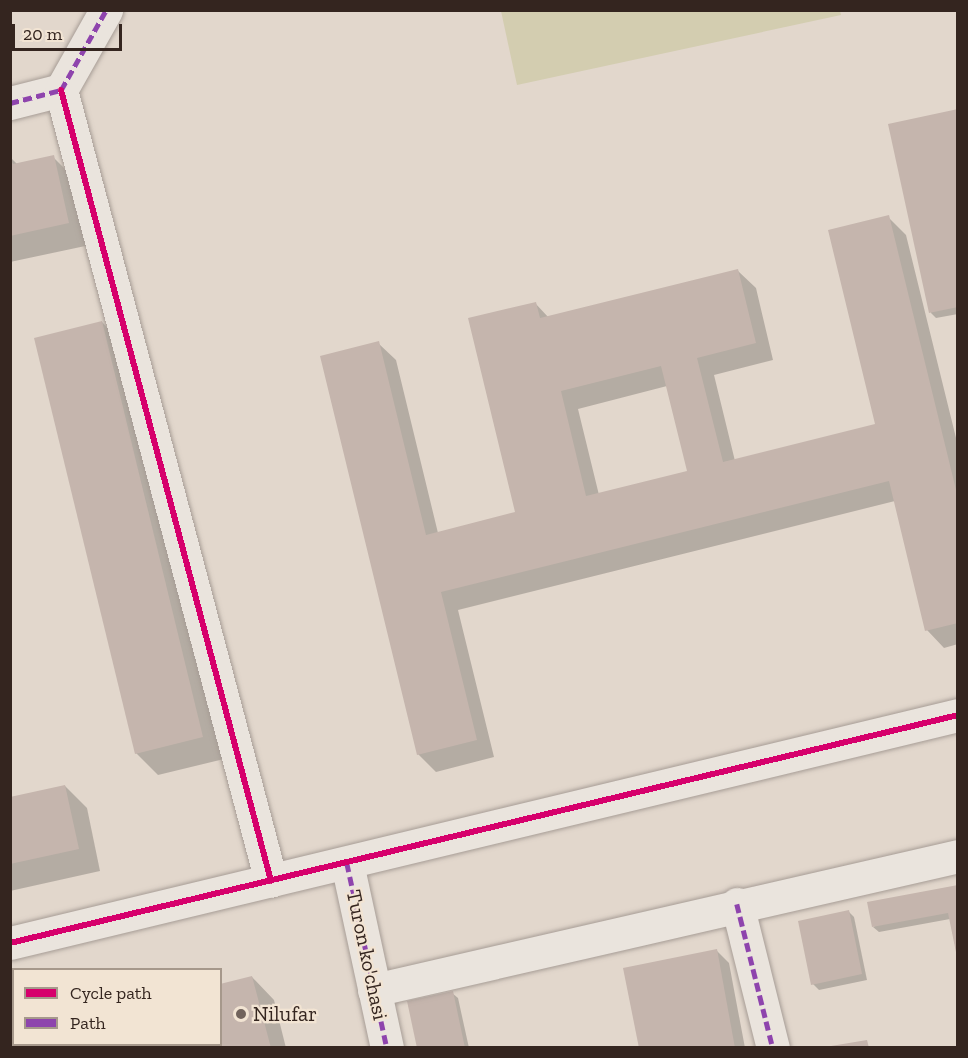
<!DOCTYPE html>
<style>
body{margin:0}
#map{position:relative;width:968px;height:1058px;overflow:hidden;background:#e2d7cc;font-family:"Zilla Slab",serif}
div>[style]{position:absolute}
.green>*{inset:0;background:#d3cdb0}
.shadow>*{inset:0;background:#0003}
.building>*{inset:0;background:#c5b5ad}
.roads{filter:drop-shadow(0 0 2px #a79d96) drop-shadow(0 0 2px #a79d96)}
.street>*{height:33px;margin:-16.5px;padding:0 16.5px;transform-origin:16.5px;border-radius:16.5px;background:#eae4dd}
.quiet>*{height:4.5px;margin-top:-2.25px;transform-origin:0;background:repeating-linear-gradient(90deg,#8e44ad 0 9px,transparent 0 13.5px)}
.cycleway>*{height:6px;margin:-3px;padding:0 3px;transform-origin:3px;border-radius:3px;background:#d6006c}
.dots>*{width:16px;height:16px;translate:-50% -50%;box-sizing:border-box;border:3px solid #f2e4d3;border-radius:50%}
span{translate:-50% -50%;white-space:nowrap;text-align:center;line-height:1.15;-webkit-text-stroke:4.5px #f2e4d3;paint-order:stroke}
.street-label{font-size:21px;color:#34251f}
.poi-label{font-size:21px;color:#34251f}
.left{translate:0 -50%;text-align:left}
.frame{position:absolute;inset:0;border:12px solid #34251f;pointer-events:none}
.legend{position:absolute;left:12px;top:968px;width:210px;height:78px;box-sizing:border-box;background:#f2e4d3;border:2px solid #a6988b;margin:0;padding:8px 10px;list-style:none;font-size:18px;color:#34251f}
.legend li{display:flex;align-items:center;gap:12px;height:30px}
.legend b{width:30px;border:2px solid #a6988b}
.scale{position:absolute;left:12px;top:24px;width:110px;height:27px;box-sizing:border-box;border:3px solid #34251f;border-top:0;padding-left:8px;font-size:18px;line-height:21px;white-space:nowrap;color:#34251f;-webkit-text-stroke:4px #f2e4d3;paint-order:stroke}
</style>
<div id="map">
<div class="green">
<i style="clip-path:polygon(840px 11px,841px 15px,517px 85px,501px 11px)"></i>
</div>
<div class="shadow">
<i style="clip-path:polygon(958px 111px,958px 314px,936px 318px,931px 313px)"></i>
<i style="clip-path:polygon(10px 157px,18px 165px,53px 157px,75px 179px,90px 245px,10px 262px)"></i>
<i style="clip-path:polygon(evenodd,888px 217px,906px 235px,958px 446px,958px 644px,944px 648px,927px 630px,895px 501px,458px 610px,494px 757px,436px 772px,418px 754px,378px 343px,396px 360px,438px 533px,517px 513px,535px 303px,549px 318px,738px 271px,756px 288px,773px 360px,714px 375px,735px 461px,877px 426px,888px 217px,667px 386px,689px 472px,599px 495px,578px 409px,667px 386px)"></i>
<i style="clip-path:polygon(102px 322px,124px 345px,224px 759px,158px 775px,136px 753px)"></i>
<i style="clip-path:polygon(65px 786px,87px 808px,100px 871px,10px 891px,10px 798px)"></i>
<i style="clip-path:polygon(958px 886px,958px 960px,950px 919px,879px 932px,873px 927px)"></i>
<i style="clip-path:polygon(848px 911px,854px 917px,867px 980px,819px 990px,813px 984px)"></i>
<i style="clip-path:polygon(717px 951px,729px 963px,745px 1048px,640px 1048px)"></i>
<i style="clip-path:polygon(252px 977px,274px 1000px,286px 1048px,178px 1048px,220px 1044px)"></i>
<i style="clip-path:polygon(452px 993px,458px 998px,469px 1048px,418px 1048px)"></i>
<i style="clip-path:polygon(82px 1044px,126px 1044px,129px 1048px,69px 1048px)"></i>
</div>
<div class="building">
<i style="clip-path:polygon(958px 109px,958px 307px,929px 313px,888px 124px)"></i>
<i style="clip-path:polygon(54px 155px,69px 223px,10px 236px,10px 158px,13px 164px)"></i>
<i style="clip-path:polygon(evenodd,889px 215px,958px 498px,958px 623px,925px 631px,889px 481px,441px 592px,477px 740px,417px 755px,320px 356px,379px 341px,426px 535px,515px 512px,468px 318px,536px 302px,540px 318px,738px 269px,756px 343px,697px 358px,723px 462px,875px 424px,828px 230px,889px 215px,661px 366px,687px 471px,586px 496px,561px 391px,661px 366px)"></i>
<i style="clip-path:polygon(102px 321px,203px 737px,135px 754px,34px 338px)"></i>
<i style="clip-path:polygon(65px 785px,79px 849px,10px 864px,10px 797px)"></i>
<i style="clip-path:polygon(958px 885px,958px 962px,948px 913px,872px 927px,867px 902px)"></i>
<i style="clip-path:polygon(849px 910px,862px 974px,811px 985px,798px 921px)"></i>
<i style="clip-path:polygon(717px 949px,735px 1048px,639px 1048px,623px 968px)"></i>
<i style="clip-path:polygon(252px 976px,271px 1048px,176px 1048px,176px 1044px,220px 1044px,220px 984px)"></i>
<i style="clip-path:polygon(453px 991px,465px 1048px,417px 1048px,407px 1001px)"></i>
<i style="clip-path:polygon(867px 1040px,869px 1048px,831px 1048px,831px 1046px)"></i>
<i style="clip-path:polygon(75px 1044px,121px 1044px,121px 1048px,66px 1048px)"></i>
</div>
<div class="roads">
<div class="street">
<i style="left:61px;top:90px;width:818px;rotate:75.13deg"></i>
<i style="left:10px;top:103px;width:53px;rotate:-14.3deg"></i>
<i style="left:61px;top:90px;width:92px;rotate:-60.6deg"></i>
<i style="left:347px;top:863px;width:189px;rotate:77.8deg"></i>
<i style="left:737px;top:904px;width:148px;rotate:76deg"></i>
<i style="left:10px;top:943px;width:975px;rotate:-13.52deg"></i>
<i style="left:374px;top:990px;width:599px;rotate:-12.92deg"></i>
</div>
</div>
<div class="quiet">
<i style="left:10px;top:103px;width:53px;rotate:-14.3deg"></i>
<i style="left:61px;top:90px;width:92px;rotate:-60.6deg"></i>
<i style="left:347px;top:863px;width:189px;rotate:77.8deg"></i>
<i style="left:737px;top:904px;width:148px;rotate:76deg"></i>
</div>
<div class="cycleway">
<i style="left:61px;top:90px;width:818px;rotate:75.13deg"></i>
<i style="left:10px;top:943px;width:975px;rotate:-13.52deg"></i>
</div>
<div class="dots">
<i style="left:241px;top:1014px;background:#71635c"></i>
</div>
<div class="street-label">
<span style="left:367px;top:955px;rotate:78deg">Turon ko'chasi</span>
</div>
<div class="poi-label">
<span class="left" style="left:253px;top:1014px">Nilufar</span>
</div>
<div class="frame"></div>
<ul class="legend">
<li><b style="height:8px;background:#d6006c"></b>Cycle path</li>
<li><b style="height:8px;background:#8e44ad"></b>Path</li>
</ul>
<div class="scale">20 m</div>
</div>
